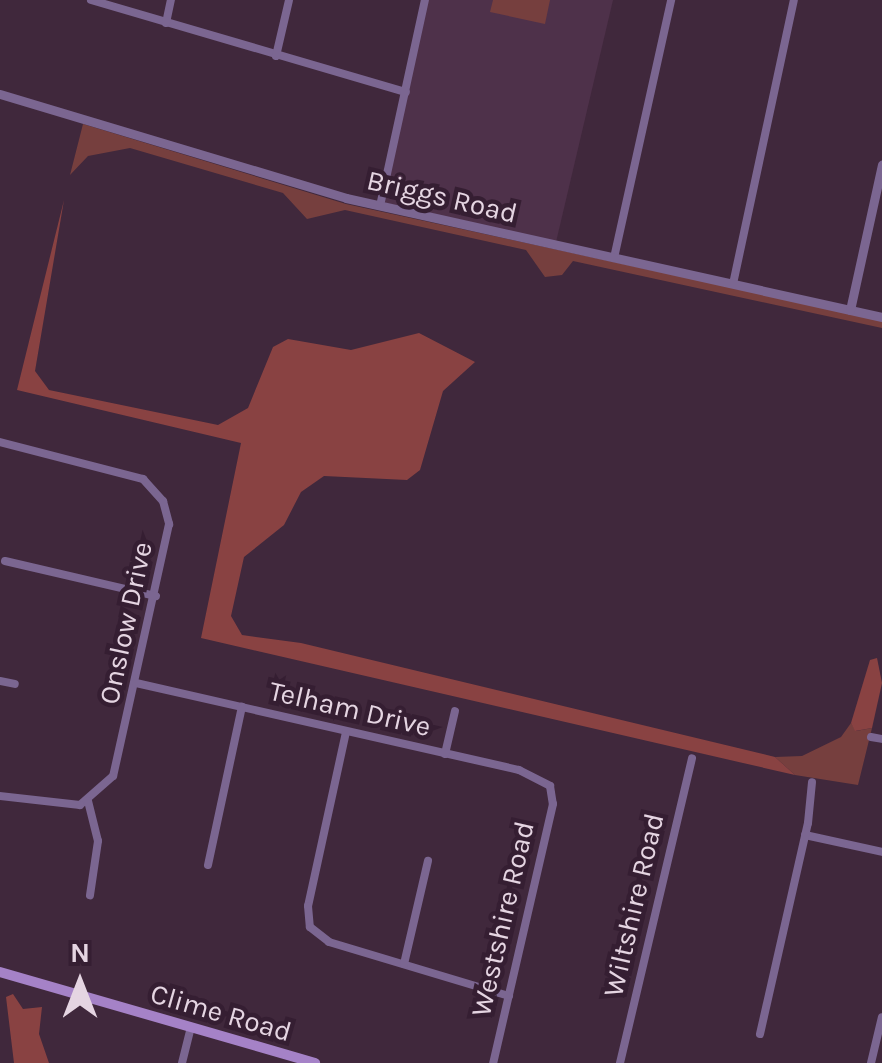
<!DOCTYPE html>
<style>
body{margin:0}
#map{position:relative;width:882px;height:1063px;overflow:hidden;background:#40283c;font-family:Karla,sans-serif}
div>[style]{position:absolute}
.built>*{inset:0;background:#4e314a}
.green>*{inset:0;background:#763f3e}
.forest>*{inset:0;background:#894242}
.minor>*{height:8px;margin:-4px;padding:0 4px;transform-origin:4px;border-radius:4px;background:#7b6691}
.tertiary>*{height:9px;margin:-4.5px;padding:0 4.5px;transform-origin:4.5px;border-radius:4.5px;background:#7b6691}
.secondary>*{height:10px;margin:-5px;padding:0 5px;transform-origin:5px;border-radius:5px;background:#a582c7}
span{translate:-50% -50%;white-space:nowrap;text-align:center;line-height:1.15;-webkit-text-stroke:9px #351e32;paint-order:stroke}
.street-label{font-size:28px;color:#e5d5e2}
.north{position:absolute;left:30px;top:933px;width:100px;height:100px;-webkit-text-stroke:8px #351e32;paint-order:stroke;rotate:0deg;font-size:28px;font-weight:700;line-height:40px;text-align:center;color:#e5d5e2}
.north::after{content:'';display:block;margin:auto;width:35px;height:45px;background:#e5d5e2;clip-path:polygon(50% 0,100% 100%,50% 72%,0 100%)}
</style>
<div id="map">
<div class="built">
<i style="clip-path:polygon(428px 0,613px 0,556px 242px,382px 202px)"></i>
</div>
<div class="green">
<i style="clip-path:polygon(493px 0,550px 0,545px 24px,490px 12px)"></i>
<i style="clip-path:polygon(83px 124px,346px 204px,882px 320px,882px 328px,573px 261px,562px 275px,545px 277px,526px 250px,345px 210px,307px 219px,283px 193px,130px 148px,88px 156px,70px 175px)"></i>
<i style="clip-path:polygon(851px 723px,856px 731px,872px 728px,858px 785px,795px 775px,775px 757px,802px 756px,841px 737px)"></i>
</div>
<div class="forest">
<i style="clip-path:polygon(64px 200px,35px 371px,49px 390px,218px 425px,248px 408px,273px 347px,288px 339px,351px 350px,419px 333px,475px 362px,443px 391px,420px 470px,407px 480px,324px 476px,301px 492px,284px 525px,244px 557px,231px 616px,242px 635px,301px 643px,775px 757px,795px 775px,201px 638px,241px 443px,17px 390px)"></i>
<i style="clip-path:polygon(877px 658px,882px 683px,872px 728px,855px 731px,851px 723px,870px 660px)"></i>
<i style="clip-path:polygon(13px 994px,23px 1009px,42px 1007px,39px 1034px,49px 1063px,14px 1063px,6px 997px)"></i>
</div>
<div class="minor">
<i style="left:91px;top:0;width:328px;rotate:16.3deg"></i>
<i style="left:166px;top:23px;width:24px;rotate:-78deg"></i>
<i style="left:276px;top:56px;width:57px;rotate:-76.9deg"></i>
<i style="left:380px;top:206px;width:211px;rotate:-77.7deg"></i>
<i style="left:614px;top:258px;width:264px;rotate:-77.5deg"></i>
<i style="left:733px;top:284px;width:290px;rotate:-77.9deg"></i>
<i style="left:0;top:442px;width:148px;rotate:14.5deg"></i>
<i style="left:143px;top:479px;width:30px;rotate:48deg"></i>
<i style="left:163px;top:501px;width:24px;rotate:75deg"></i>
<i style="left:169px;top:524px;width:258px;rotate:102.5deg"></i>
<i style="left:113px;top:776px;width:44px;rotate:138.7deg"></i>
<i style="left:80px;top:805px;width:81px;rotate:-173.6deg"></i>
<i style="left:5px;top:561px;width:155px;rotate:13.1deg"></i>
<i style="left:0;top:681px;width:15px;rotate:11deg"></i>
<i style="left:136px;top:683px;width:393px;rotate:12.8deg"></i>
<i style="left:519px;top:770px;width:35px;rotate:27deg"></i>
<i style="left:550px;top:786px;width:18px;rotate:81deg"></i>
<i style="left:553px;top:804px;width:266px;rotate:103deg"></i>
<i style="left:346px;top:732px;width:178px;rotate:102.3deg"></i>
<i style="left:308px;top:906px;width:21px;rotate:85deg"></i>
<i style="left:310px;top:927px;width:24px;rotate:38deg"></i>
<i style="left:329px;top:942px;width:188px;rotate:16.7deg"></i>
<i style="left:871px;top:737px;width:11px;rotate:10deg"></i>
<i style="left:445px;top:754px;width:44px;rotate:-76.9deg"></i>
<i style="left:88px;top:801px;width:41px;rotate:76deg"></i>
<i style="left:98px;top:841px;width:55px;rotate:98.4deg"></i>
<i style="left:805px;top:835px;width:79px;rotate:12.4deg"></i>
<i style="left:208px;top:865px;width:162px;rotate:-77.9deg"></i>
<i style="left:404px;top:964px;width:106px;rotate:-76.9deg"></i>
<i style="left:760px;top:1034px;width:216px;rotate:-77.2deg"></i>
<i style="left:808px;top:823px;width:41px;rotate:-84.4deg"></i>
<i style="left:182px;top:1063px;width:37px;rotate:-76deg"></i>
<i style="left:620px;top:1063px;width:313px;rotate:-76.7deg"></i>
<i style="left:871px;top:1063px;width:47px;rotate:-76.6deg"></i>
</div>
<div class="tertiary">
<i style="left:0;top:94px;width:361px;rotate:16.7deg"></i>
<i style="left:346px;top:198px;width:549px;rotate:12.52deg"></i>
<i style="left:850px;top:310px;width:149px;rotate:-77.6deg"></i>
</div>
<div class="secondary">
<i style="left:0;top:972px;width:328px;rotate:16.1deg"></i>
</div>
<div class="street-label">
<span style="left:442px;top:197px;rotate:13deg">Briggs Road</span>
<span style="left:126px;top:623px;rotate:-78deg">Onslow Drive</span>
<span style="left:350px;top:709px;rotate:13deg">Telham Drive</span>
<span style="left:634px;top:905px;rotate:-77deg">Wiltshire Road</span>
<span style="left:503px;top:919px;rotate:-77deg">Westshire Road</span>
<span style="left:221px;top:1013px;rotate:16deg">Clime Road</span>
</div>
<div class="north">N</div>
</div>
